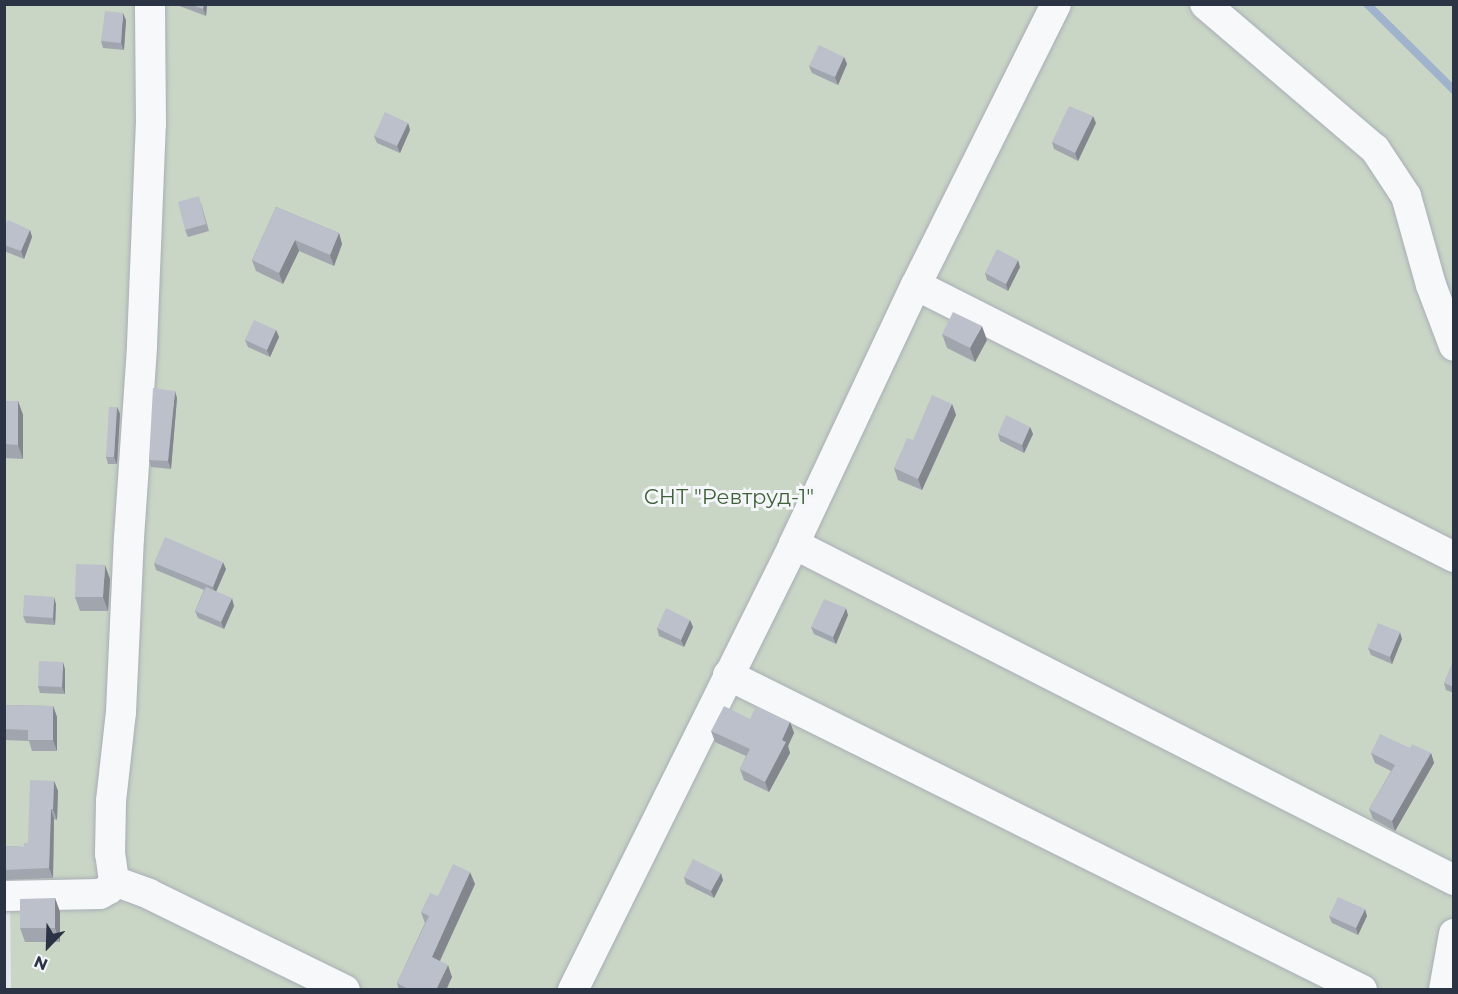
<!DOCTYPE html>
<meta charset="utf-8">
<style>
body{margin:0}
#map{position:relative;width:1458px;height:994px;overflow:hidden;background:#e4e7ec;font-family:Montserrat,sans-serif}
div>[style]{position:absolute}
.green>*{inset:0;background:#c9d6c5}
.stream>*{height:8px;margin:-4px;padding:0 4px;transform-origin:4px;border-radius:4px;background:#9fb4cc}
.roads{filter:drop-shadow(0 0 2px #a9aeb7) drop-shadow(0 0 2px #a9aeb7)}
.minor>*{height:30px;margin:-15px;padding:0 15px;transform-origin:15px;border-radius:15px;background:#f7f8fa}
.wall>*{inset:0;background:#a1a5ae}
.shaded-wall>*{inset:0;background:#83868d}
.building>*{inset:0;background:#bbc0ca}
span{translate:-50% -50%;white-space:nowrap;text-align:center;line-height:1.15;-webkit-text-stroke:6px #f4f6f9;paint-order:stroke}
.park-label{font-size:21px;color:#3f6138}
.frame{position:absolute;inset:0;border:6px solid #2b3445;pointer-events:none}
.north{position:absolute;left:18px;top:916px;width:60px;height:60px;-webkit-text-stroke:4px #f4f6f9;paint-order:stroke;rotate:203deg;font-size:16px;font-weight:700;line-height:24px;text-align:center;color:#2b3445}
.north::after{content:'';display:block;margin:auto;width:21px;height:27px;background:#2b3445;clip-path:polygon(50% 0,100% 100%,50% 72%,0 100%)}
</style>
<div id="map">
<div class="green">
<i style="clip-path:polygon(4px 5px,1453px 5px,1453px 989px,11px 989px,10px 893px,4px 893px)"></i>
</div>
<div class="stream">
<i style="left:1367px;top:4px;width:122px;rotate:44.7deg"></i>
</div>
<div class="roads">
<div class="minor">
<i style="left:1205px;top:4px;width:223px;rotate:40.5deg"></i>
<i style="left:1375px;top:149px;width:56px;rotate:56.6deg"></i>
<i style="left:1406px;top:196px;width:92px;rotate:74.3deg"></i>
<i style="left:1431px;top:285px;width:65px;rotate:69.3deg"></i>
<i style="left:916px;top:285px;width:603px;rotate:26.82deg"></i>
<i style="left:794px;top:544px;width:741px;rotate:26.98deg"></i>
<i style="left:728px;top:675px;width:708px;rotate:26.42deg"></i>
<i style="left:114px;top:881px;width:37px;rotate:20deg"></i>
<i style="left:149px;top:894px;width:218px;rotate:26.1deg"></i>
<i style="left:4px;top:896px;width:96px;rotate:-1.2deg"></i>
<i style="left:100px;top:894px;width:10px;rotate:-29deg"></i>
<i style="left:109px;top:889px;width:9px;rotate:-58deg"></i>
<i style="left:114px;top:881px;width:27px;rotate:-98deg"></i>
<i style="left:110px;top:854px;width:53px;rotate:-88.9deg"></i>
<i style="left:111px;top:801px;width:90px;rotate:-83.6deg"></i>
<i style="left:121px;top:712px;width:174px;rotate:-87.4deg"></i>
<i style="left:129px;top:538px;width:193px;rotate:-86.1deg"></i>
<i style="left:142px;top:345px;width:221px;rotate:-87.7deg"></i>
<i style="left:151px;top:124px;width:120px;rotate:-90.5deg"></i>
<i style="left:573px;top:990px;width:498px;rotate:-63.6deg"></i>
<i style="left:794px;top:544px;width:286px;rotate:-64.8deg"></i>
<i style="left:916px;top:285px;width:314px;rotate:-63.5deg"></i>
<i style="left:1444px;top:990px;width:57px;rotate:-79.9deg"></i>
</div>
</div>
<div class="wall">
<i style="clip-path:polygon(174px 4px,207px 4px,206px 16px)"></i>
<i style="clip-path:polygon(126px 20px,124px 50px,103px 48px,101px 41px)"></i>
<i style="clip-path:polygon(844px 57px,847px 64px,838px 85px,812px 73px,809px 66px)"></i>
<i style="clip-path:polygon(408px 123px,410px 130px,400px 153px,377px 143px,374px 136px)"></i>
<i style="clip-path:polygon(1096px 123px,1078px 161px,1054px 149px,1052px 142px)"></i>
<i style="clip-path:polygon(201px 203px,209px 231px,188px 237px,185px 230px)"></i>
<i style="clip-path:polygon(276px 207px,339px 233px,342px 244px,334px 266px,299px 251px,283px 284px,256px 271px,252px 260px)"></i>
<i style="clip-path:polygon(4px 228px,30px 230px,32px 237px,24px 259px,4px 251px)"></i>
<i style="clip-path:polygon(1020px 267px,1008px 291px,987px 280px,985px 273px)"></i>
<i style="clip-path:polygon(276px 330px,279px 337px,270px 357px,248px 347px,245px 340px)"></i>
<i style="clip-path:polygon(942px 334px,987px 340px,975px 362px,947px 348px)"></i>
<i style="clip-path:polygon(177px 398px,171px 469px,151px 467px,149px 460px)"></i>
<i style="clip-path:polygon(4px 401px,18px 401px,23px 415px,23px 459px,4px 458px)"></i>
<i style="clip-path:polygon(952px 404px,956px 415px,922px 490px,898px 480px,894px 468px)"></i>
<i style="clip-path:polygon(117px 407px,120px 414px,117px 464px,108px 464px,106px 457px)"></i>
<i style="clip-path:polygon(1030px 427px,1033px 434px,1024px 453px,1000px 441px,998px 434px)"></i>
<i style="clip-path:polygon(154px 563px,226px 569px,216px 592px,234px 606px,224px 629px,198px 618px,195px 611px,204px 590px,156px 570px)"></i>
<i style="clip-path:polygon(110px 579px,108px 611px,80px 611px,75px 597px)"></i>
<i style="clip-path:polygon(56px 604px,55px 625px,26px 623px,23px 616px)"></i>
<i style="clip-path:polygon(848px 615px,836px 644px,814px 634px,811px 627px)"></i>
<i style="clip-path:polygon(690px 620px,693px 627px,684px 647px,659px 636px,657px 628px)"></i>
<i style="clip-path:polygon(1402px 639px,1392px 664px,1371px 655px,1368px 648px)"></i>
<i style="clip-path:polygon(1454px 660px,1454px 693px,1446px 690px,1444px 683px)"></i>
<i style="clip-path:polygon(65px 669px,65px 694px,40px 693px,38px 686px)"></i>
<i style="clip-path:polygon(4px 705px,53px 706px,57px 717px,57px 751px,32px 751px,29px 741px,4px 740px)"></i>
<i style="clip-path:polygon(750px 719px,790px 722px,794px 733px,788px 746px,790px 753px,769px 792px,744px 780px,740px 769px,746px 756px,715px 742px,711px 731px)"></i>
<i style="clip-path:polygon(1410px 748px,1431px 753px,1434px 763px,1395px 831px,1373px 819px,1369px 809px,1391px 771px,1375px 763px,1371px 753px)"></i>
<i style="clip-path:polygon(54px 781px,58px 791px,57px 820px,54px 819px,53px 878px,4px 880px,4px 846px,24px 847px,28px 843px)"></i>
<i style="clip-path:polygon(684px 877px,723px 880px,714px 898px,686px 884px)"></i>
<i style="clip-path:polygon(475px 884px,440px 961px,452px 977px,446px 990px,399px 990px,397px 983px,425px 923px,421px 912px,438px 896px)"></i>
<i style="clip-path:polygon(55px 898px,60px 912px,60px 942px,25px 942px,20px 928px)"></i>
<i style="clip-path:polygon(1329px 916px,1367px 916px,1358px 935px,1332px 923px)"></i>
</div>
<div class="shaded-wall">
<i style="clip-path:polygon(204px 4px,207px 4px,206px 16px,203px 9px)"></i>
<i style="clip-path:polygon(123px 13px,126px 20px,124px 50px,121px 43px)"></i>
<i style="clip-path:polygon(844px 57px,847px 64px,838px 85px,835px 77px)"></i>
<i style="clip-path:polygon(1093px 116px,1096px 123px,1078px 161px,1075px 153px)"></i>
<i style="clip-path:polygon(408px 123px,410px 130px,400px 153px,397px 146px)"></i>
<i style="clip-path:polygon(30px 230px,32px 237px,24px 259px,21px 251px)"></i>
<i style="clip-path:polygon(339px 233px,342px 244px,334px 266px,330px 255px)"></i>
<i style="clip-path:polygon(295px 240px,299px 251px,283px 284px,279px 273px)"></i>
<i style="clip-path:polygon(1018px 260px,1020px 267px,1008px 291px,1006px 284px)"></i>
<i style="clip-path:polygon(982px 326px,987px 340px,975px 362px,970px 348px)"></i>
<i style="clip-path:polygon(276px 330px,279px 337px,270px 357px,267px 350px)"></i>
<i style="clip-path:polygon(175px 391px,177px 398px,171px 469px,168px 461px)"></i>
<i style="clip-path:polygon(18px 401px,23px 415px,23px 459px,18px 445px)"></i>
<i style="clip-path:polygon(952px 404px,956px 415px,922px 490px,918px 479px)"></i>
<i style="clip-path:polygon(117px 407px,120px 414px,117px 464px,114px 457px)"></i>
<i style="clip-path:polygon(1030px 427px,1033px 434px,1024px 453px,1022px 445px)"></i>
<i style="clip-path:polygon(223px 562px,226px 569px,215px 594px,213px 587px)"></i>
<i style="clip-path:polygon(105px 565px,110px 579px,108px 611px,103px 597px)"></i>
<i style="clip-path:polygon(54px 597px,56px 604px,55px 625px,53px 618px)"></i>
<i style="clip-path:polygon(232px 598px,234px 606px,224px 629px,221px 622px)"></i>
<i style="clip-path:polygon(846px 608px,848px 615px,836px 644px,833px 637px)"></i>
<i style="clip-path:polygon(690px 620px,693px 627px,684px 647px,681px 640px)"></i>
<i style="clip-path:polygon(1400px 632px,1402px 639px,1392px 664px,1390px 657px)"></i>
<i style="clip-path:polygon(63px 662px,65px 669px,65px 694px,62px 687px)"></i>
<i style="clip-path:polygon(53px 706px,57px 717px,57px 751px,53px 740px)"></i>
<i style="clip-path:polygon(790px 722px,794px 733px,788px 746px,790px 753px,769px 792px,765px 782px,782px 740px)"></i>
<i style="clip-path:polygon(1431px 753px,1434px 763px,1395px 831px,1392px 821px)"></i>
<i style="clip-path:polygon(54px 781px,58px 791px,57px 820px,53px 809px)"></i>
<i style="clip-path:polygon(51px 809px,54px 819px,53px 878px,49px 868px)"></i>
<i style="clip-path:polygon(470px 872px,475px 884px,436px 969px,432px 957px)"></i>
<i style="clip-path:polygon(721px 873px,723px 880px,714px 898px,711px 891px)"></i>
<i style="clip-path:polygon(55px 898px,60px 912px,60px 942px,55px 928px)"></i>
<i style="clip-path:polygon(1365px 909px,1367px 916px,1358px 935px,1356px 928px)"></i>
<i style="clip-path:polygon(448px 965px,452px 977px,446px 990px,436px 990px)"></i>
</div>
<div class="building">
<i style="clip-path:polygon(190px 4px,204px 4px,203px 9px)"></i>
<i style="clip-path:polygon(105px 11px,123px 13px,121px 43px,101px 41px)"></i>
<i style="clip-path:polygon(819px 45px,844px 57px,835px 77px,809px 66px)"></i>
<i style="clip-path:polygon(1069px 106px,1093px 116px,1075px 153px,1052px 142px)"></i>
<i style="clip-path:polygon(385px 112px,408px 123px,397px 146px,374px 136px)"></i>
<i style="clip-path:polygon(199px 196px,206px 224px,185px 230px,178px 202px)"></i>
<i style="clip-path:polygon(276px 207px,339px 233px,330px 255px,295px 240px,279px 273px,252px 260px)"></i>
<i style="clip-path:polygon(8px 220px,30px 230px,21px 251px,4px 245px,4px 228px)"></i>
<i style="clip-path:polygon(997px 249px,1018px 260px,1006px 284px,985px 273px)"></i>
<i style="clip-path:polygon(953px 312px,982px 326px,970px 348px,942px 334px)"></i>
<i style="clip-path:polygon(254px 320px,276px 330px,267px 350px,245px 340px)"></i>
<i style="clip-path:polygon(153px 388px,175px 391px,168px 461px,149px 460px)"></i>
<i style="clip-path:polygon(932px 395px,952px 404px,918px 479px,894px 468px,907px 438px,913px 440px)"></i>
<i style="clip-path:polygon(4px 401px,18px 401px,18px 445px,4px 444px)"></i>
<i style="clip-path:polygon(109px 407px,117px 407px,114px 457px,106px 457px)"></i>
<i style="clip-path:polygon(1006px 415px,1030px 427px,1022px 445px,998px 434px)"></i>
<i style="clip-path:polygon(165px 537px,223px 562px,213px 587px,154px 563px)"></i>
<i style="clip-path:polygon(76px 564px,105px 565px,103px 597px,75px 597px)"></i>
<i style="clip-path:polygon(206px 587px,232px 598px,221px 622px,195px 611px)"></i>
<i style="clip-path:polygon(24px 595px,54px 597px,53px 618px,23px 616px)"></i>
<i style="clip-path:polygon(824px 599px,846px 608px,833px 637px,811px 627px)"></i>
<i style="clip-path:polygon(666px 608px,690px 620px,681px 640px,657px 628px)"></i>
<i style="clip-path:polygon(1378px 623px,1400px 632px,1390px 657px,1368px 648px)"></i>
<i style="clip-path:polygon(1454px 660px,1454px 687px,1444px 683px)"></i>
<i style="clip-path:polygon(39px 661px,63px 662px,62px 687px,38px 686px)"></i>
<i style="clip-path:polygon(4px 705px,53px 706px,53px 740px,28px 740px,28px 730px,4px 729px)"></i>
<i style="clip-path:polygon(724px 706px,750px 719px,756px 706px,790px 722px,782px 740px,786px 742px,765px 782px,740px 769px,750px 749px,711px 731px)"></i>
<i style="clip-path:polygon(1380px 734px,1410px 748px,1412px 744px,1431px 753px,1392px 821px,1369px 809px,1395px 765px,1371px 753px)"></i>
<i style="clip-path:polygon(30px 780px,54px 781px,53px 809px,51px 809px,49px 868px,4px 870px,4px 846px,24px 847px,24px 843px,28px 843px)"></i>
<i style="clip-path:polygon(693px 859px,721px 873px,711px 891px,684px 877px)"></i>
<i style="clip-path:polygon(453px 864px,470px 872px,432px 957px,448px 965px,436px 990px,410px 990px,397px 983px,429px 916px,421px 912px,430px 893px,438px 896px)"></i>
<i style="clip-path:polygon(1338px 897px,1365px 909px,1356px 928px,1329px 916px)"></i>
<i style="clip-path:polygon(55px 898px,55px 928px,20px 928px,20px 899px)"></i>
</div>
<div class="park-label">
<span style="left:729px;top:497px">СНТ "Ревтруд-1"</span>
</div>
<div class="frame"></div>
<div class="north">N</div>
</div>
